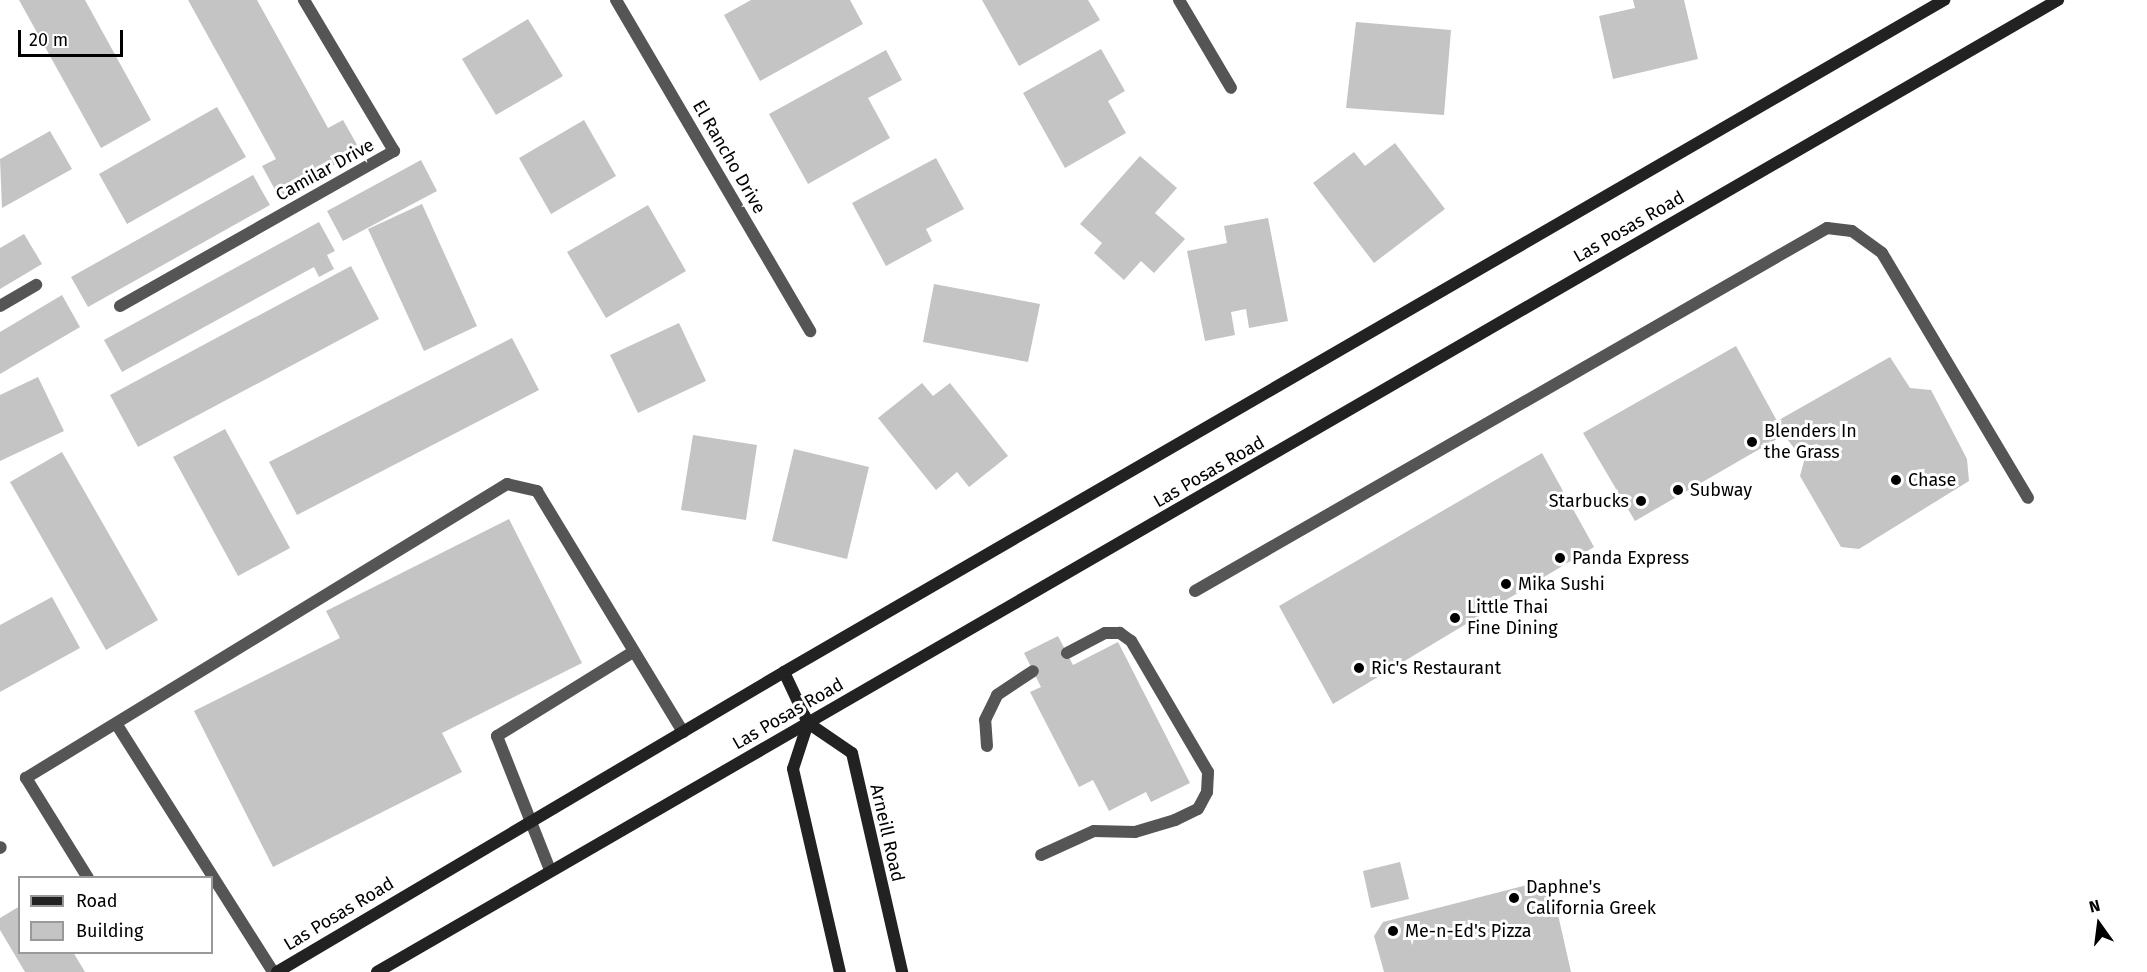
<!DOCTYPE html>
<style>
body{margin:0}
#map{position:relative;width:2147px;height:972px;overflow:hidden;background:#fff;font-family:"Fira Sans",sans-serif}
div>[style]{position:absolute}
.building>*{inset:0;background:#c4c4c4}
.lane>*{height:12px;margin:-6px;padding:0 6px;transform-origin:6px;border-radius:6px;background:#555}
.street>*{height:12px;margin:-6px;padding:0 6px;transform-origin:6px;border-radius:6px;background:#555}
.secondary>*{height:12px;margin:-6px;padding:0 6px;transform-origin:6px;border-radius:6px;background:#222}
.dots>*{width:16px;height:16px;translate:-50% -50%;box-sizing:border-box;border:3px solid #fff;border-radius:50%}
span{translate:-50% -50%;white-space:nowrap;text-align:center;line-height:1.15;-webkit-text-stroke:6px #fff;paint-order:stroke}
.street-label{font-size:18px;color:#000}
.poi-label{font-size:18px;color:#000}
.left{translate:0 -50%;text-align:left}
.right{translate:-100% -50%;text-align:right}
.legend{position:absolute;left:18px;top:876px;width:195px;height:78px;box-sizing:border-box;background:#fff;border:2px solid #999;margin:0;padding:8px 10px;list-style:none;font-size:18px;color:#000}
.legend li{display:flex;align-items:center;gap:12px;height:30px}
.legend b{width:30px;border:2px solid #999}
.north{position:absolute;left:2069px;top:894px;width:60px;height:60px;-webkit-text-stroke:4px #fff;paint-order:stroke;rotate:346deg;font-size:16px;font-weight:700;line-height:24px;text-align:center;color:#000}
.north::after{content:'';display:block;margin:auto;width:21px;height:27px;background:#000;clip-path:polygon(50% 0,100% 100%,50% 72%,0 100%)}
.scale{position:absolute;left:18px;top:30px;width:105px;height:27px;box-sizing:border-box;border:3px solid #000;border-top:0;padding-left:8px;font-size:18px;line-height:21px;white-space:nowrap;color:#000;-webkit-text-stroke:4px #fff;paint-order:stroke}
</style>
<div id="map">
<div class="building">
<i style="clip-path:polygon(19px 0,85px 0,151px 120px,101px 148px)"></i>
<i style="clip-path:polygon(188px 0,257px 0,328px 128px,343px 120px,360px 150px,279px 197px,262px 166px,276px 159px)"></i>
<i style="clip-path:polygon(751px 0,850px 0,863px 24px,760px 81px,724px 15px)"></i>
<i style="clip-path:polygon(982px 0,1088px 0,1100px 20px,1019px 66px)"></i>
<i style="clip-path:polygon(1633px 0,1684px 0,1698px 59px,1613px 79px,1599px 16px,1635px 8px)"></i>
<i style="clip-path:polygon(528px 19px,563px 76px,496px 115px,462px 59px)"></i>
<i style="clip-path:polygon(1356px 22px,1451px 30px,1444px 115px,1346px 108px)"></i>
<i style="clip-path:polygon(1101px 49px,1125px 91px,1108px 101px,1126px 133px,1065px 168px,1023px 93px)"></i>
<i style="clip-path:polygon(886px 50px,902px 80px,868px 98px,890px 138px,808px 184px,769px 114px)"></i>
<i style="clip-path:polygon(217px 107px,246px 157px,127px 224px,99px 174px)"></i>
<i style="clip-path:polygon(584px 120px,616px 176px,551px 214px,519px 158px)"></i>
<i style="clip-path:polygon(50px 131px,72px 169px,2px 208px,0 159px)"></i>
<i style="clip-path:polygon(1395px 143px,1445px 209px,1374px 263px,1313px 183px,1354px 152px,1365px 166px)"></i>
<i style="clip-path:polygon(1140px 156px,1177px 188px,1155px 213px,1185px 239px,1154px 273px,1141px 261px,1124px 280px,1094px 253px,1102px 243px,1080px 224px)"></i>
<i style="clip-path:polygon(936px 158px,964px 209px,926px 229px,932px 241px,886px 266px,852px 203px)"></i>
<i style="clip-path:polygon(421px 160px,437px 191px,343px 241px,327px 211px)"></i>
<i style="clip-path:polygon(253px 175px,270px 205px,88px 307px,71px 277px)"></i>
<i style="clip-path:polygon(422px 204px,477px 326px,424px 351px,368px 229px)"></i>
<i style="clip-path:polygon(648px 205px,686px 271px,606px 318px,567px 252px)"></i>
<i style="clip-path:polygon(1268px 218px,1288px 321px,1249px 328px,1246px 309px,1231px 312px,1235px 335px,1205px 341px,1187px 251px,1227px 243px,1224px 226px)"></i>
<i style="clip-path:polygon(319px 222px,335px 251px,327px 255px,334px 269px,319px 277px,314px 267px,122px 372px,104px 340px)"></i>
<i style="clip-path:polygon(24px 234px,42px 264px,0 289px,0 248px)"></i>
<i style="clip-path:polygon(351px 266px,379px 319px,138px 447px,110px 395px)"></i>
<i style="clip-path:polygon(934px 284px,1040px 304px,1028px 362px,923px 342px)"></i>
<i style="clip-path:polygon(62px 295px,80px 327px,0 374px,0 332px)"></i>
<i style="clip-path:polygon(679px 323px,706px 381px,638px 413px,610px 355px)"></i>
<i style="clip-path:polygon(512px 338px,539px 390px,297px 515px,269px 462px)"></i>
<i style="clip-path:polygon(1736px 346px,1777px 421px,1890px 357px,1910px 388px,1931px 390px,1967px 459px,1969px 481px,1859px 549px,1841px 547px,1800px 476px,1804px 461px,1784px 435px,1635px 521px,1583px 433px)"></i>
<i style="clip-path:polygon(38px 377px,64px 431px,0 461px,0 395px)"></i>
<i style="clip-path:polygon(922px 383px,933px 396px,950px 383px,1008px 456px,969px 487px,957px 472px,936px 490px,878px 418px)"></i>
<i style="clip-path:polygon(225px 429px,290px 548px,238px 576px,173px 457px)"></i>
<i style="clip-path:polygon(693px 435px,757px 445px,746px 520px,681px 510px)"></i>
<i style="clip-path:polygon(794px 449px,869px 467px,847px 559px,772px 541px)"></i>
<i style="clip-path:polygon(62px 452px,158px 620px,106px 650px,10px 482px)"></i>
<i style="clip-path:polygon(1542px 453px,1594px 547px,1333px 704px,1279px 606px)"></i>
<i style="clip-path:polygon(509px 519px,582px 663px,442px 733px,462px 772px,273px 867px,194px 711px,340px 638px,326px 611px)"></i>
<i style="clip-path:polygon(52px 597px,80px 648px,0 692px,0 625px)"></i>
<i style="clip-path:polygon(1058px 636px,1073px 665px,1118px 642px,1190px 783px,1151px 802px,1146px 792px,1109px 811px,1093px 780px,1079px 787px,1030px 692px,1041px 687px,1024px 653px)"></i>
<i style="clip-path:polygon(1400px 862px,1409px 899px,1371px 908px,1363px 871px)"></i>
<i style="clip-path:polygon(1531px 884px,1554px 897px,1571px 972px,1384px 972px,1374px 936px,1383px 922px)"></i>
<i style="clip-path:polygon(20px 906px,20px 952px,73px 952px,85px 972px,25px 972px,0 930px,0 918px)"></i>
</div>
<div class="lane">
<i style="left:0;top:306px;width:42px;rotate:-30.3deg"></i>
<i style="left:1195px;top:591px;width:729px;rotate:-29.87deg"></i>
<i style="left:1827px;top:228px;width:25px;rotate:7deg"></i>
<i style="left:1852px;top:231px;width:37px;rotate:36deg"></i>
<i style="left:1882px;top:253px;width:285px;rotate:59.2deg"></i>
<i style="left:117px;top:725px;width:292px;rotate:57.7deg"></i>
<i style="left:987px;top:746px;width:26px;rotate:-94deg"></i>
<i style="left:985px;top:720px;width:28px;rotate:-64deg"></i>
<i style="left:997px;top:695px;width:43px;rotate:-33.7deg"></i>
<i style="left:0;top:848px;width:1px;rotate:-45deg"></i>
<i style="left:1041px;top:855px;width:58px;rotate:-24.4deg"></i>
<i style="left:1094px;top:831px;width:41px;rotate:1.4deg"></i>
<i style="left:1135px;top:832px;width:42px;rotate:-16.7deg"></i>
<i style="left:1175px;top:820px;width:25px;rotate:-26deg"></i>
<i style="left:1198px;top:809px;width:19px;rotate:-62deg"></i>
<i style="left:1207px;top:792px;width:20px;rotate:-87deg"></i>
<i style="left:1208px;top:772px;width:152px;rotate:-120.4deg"></i>
<i style="left:1131px;top:641px;width:14px;rotate:-144deg"></i>
<i style="left:1120px;top:633px;width:15px;rotate:180deg"></i>
<i style="left:1105px;top:633px;width:43px;rotate:152.2deg"></i>
<i style="left:550px;top:870px;width:144px;rotate:-111.6deg"></i>
<i style="left:497px;top:736px;width:160px;rotate:-31.7deg"></i>
<i style="left:88px;top:878px;width:118px;rotate:-121.8deg"></i>
<i style="left:26px;top:778px;width:564px;rotate:-31.43deg"></i>
<i style="left:507px;top:484px;width:31px;rotate:13deg"></i>
<i style="left:537px;top:491px;width:282px;rotate:58.8deg"></i>
</div>
<div class="street">
<i style="left:616px;top:0;width:384px;rotate:59.6deg"></i>
<i style="left:1179px;top:0;width:102px;rotate:59.4deg"></i>
<i style="left:120px;top:306px;width:315px;rotate:-29.5deg"></i>
<i style="left:394px;top:151px;width:176px;rotate:-120.8deg"></i>
</div>
<div class="secondary">
<i style="left:784px;top:672px;width:56px;rotate:64.8deg"></i>
<i style="left:808px;top:723px;width:53px;rotate:34.3deg"></i>
<i style="left:852px;top:753px;width:225px;rotate:77.1deg"></i>
<i style="left:808px;top:723px;width:48px;rotate:108.1deg"></i>
<i style="left:793px;top:769px;width:208px;rotate:77deg"></i>
<i style="left:277px;top:972px;width:589px;rotate:-30.61deg"></i>
<i style="left:784px;top:672px;width:1341px;rotate:-30.08deg"></i>
<i style="left:377px;top:972px;width:1942px;rotate:-30.04deg"></i>
</div>
<div class="dots">
<i style="left:1752px;top:442px;background:#000"></i>
<i style="left:1896px;top:480px;background:#000"></i>
<i style="left:1678px;top:490px;background:#000"></i>
<i style="left:1641px;top:501px;background:#000"></i>
<i style="left:1560px;top:558px;background:#000"></i>
<i style="left:1506px;top:584px;background:#000"></i>
<i style="left:1455px;top:618px;background:#000"></i>
<i style="left:1359px;top:668px;background:#000"></i>
<i style="left:1514px;top:898px;background:#000"></i>
<i style="left:1393px;top:931px;background:#000"></i>
</div>
<div class="street-label">
<span style="left:729px;top:157px;rotate:60deg">El Rancho Drive</span>
<span style="left:325px;top:170px;rotate:-29deg">Camilar Drive</span>
<span style="left:1629px;top:227px;rotate:-30deg">Las Posas Road</span>
<span style="left:1209px;top:472px;rotate:-30deg">Las Posas Road</span>
<span style="left:788px;top:714px;rotate:-30deg">Las Posas Road</span>
<span style="left:887px;top:833px;rotate:77deg">Arneill Road</span>
<span style="left:339px;top:914px;rotate:-31deg">Las Posas Road</span>
</div>
<div class="poi-label">
<span class="left" style="left:1764px;top:442px">Blenders In<br>the Grass</span>
<span class="left" style="left:1908px;top:480px">Chase</span>
<span class="left" style="left:1690px;top:490px">Subway</span>
<span class="right" style="left:1629px;top:501px">Starbucks</span>
<span class="left" style="left:1572px;top:558px">Panda Express</span>
<span class="left" style="left:1518px;top:584px">Mika Sushi</span>
<span class="left" style="left:1467px;top:618px">Little Thai<br>Fine Dining</span>
<span class="left" style="left:1371px;top:668px">Ric's Restaurant</span>
<span class="left" style="left:1526px;top:898px">Daphne's<br>California Greek</span>
<span class="left" style="left:1405px;top:931px">Me-n-Ed's Pizza</span>
</div>
<ul class="legend">
<li><b style="height:8px;background:#222"></b>Road</li>
<li><b style="height:16px;background:#c4c4c4"></b>Building</li>
</ul>
<div class="north">N</div>
<div class="scale">20 m</div>
</div>
